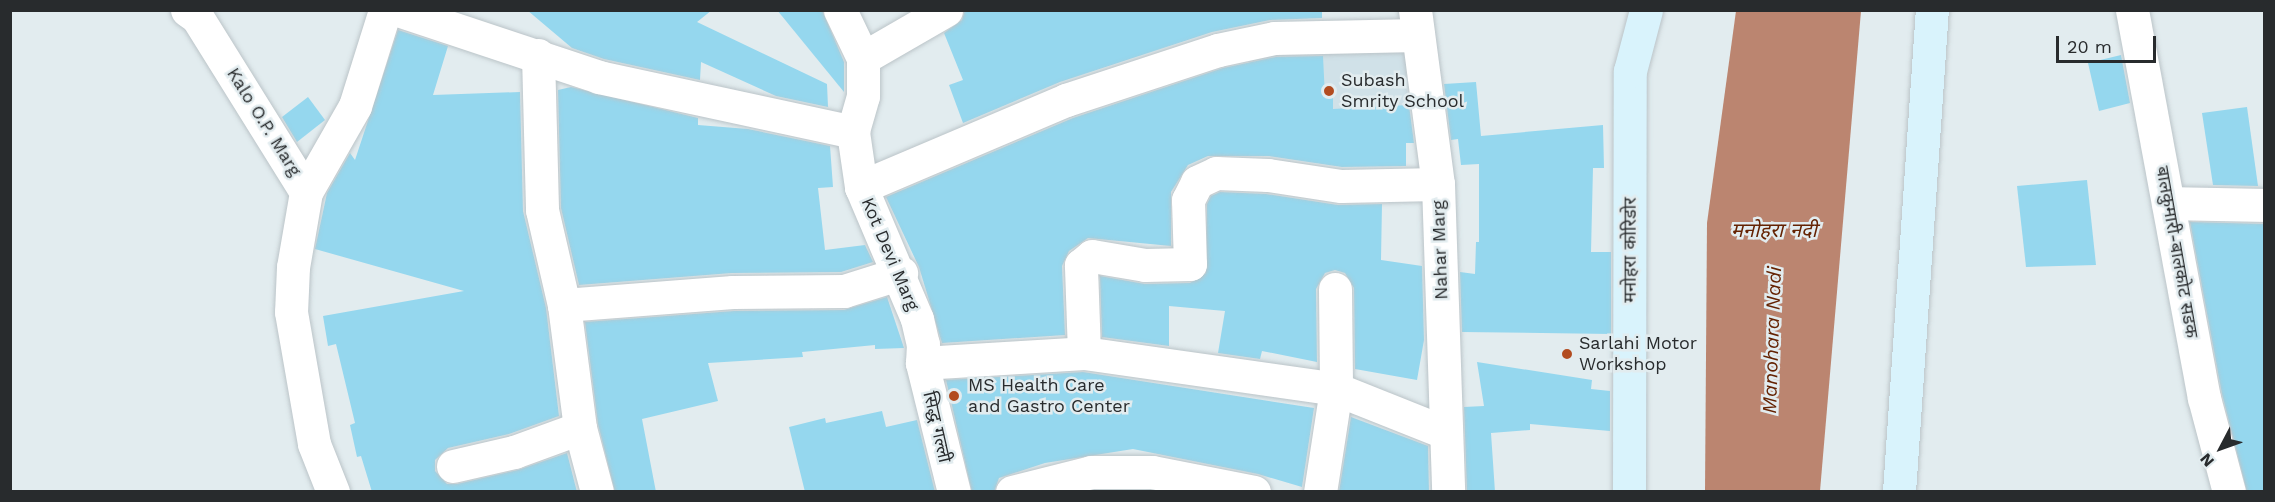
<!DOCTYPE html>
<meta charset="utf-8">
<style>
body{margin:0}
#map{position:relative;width:2275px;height:502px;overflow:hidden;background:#e2ecef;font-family:"Work Sans","Noto Sans Devanagari",sans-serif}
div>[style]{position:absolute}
.built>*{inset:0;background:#d0e1e8}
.water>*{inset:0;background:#bb8570}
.building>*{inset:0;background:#95d7ee}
.roads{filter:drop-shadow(0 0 2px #bbc4c8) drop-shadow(0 0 2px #bbc4c8)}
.minor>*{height:33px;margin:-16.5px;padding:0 16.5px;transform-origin:16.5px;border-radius:16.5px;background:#fff}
.tertiary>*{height:33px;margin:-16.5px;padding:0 16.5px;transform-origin:16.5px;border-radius:16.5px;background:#fff}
.secondary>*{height:33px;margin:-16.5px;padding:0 16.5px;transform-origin:16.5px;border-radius:16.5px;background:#d9f3fc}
.dots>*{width:16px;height:16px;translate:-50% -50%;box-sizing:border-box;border:3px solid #e2ecef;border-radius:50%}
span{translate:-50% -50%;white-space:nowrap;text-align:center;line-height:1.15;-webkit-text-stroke:5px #e2ecef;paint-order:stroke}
.poi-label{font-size:18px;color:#282b2d}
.left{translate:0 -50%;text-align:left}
.street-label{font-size:18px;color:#282b2d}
.water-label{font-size:20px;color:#642202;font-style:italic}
.frame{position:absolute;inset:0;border:12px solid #282b2d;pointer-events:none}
.north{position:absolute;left:2191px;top:418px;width:60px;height:60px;-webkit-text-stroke:4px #e2ecef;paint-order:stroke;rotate:229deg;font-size:16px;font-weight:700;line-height:24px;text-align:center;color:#282b2d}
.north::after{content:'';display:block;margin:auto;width:21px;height:27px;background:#282b2d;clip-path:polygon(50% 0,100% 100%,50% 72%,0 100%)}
.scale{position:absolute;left:2056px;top:36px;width:100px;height:27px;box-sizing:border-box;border:3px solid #282b2d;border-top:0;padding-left:8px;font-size:18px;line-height:21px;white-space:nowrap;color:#282b2d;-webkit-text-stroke:4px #e2ecef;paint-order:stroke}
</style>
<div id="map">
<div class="built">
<i style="clip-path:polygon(1405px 42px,1409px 134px,1251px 141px,1249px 49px)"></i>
</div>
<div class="water">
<i style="clip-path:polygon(1736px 11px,1861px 11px,1820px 491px,1705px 491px,1707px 223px)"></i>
</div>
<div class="building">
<i style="clip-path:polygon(527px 10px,712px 10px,697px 22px,827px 84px,828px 107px,776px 96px,701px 62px,700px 80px,604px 59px,572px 48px)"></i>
<i style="clip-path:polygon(777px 10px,822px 10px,844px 62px,844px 92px)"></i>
<i style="clip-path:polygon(965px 10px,1322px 10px,1322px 18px,1270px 20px,1212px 32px,1060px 82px,963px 123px,949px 85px,963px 80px,944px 33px,962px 20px)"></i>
<i style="clip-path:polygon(398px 30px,448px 46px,433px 95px,520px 92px,523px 211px,546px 308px,559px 416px,509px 434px,448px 448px,435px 460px,435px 471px,447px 484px,457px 484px,518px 470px,567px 453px,577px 492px,372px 492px,361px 456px,357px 457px,350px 425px,355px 423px,336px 344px,328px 346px,323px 316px,464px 291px,315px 249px,327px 193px,350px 153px,355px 160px)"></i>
<i style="clip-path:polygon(2121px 55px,2130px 103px,2099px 111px,2088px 63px)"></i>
<i style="clip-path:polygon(1323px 56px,1325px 97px,1333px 97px,1333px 109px,1409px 105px,1414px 143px,1406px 143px,1406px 166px,1342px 167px,1269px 156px,1208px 156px,1188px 165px,1171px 192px,1171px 246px,1088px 238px,1069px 251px,1062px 266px,1065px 335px,942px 343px,919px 267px,886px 197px,1073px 118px,1223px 68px,1276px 57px)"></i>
<i style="clip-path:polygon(1476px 82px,1481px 136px,1603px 125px,1604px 168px,1593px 168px,1591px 252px,1611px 252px,1611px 334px,1462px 332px,1460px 272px,1475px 274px,1476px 242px,1479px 242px,1479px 164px,1461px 165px,1458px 139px,1451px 140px,1444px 84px)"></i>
<i style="clip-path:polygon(571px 87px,698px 118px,698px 125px,748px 129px,830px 146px,833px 187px,818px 188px,825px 250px,865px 245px,873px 262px,841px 272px,732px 273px,579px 285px,561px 208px,558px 90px)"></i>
<i style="clip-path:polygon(308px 97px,325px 120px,297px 142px,282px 117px)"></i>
<i style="clip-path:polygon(2247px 107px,2258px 186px,2213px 185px,2202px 113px)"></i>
<i style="clip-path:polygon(2087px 180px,2096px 265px,2026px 267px,2017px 186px)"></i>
<i style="clip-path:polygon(1220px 192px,1266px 194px,1338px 205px,1382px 204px,1381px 260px,1422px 266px,1424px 340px,1417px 380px,1355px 369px,1354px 288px,1345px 273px,1335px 270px,1325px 273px,1316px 289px,1317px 362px,1262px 351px,1260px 359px,1218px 353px,1225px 311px,1169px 306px,1169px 346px,1102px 337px,1100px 276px,1145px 284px,1190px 283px,1206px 273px,1207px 204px,1211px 196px)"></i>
<i style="clip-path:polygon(2190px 222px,2265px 224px,2265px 492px,2247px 492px,2222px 394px)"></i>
<i style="clip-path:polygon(887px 297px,904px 348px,875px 349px,875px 345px,802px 352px,803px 357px,708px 363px,718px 401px,642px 419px,656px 492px,615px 492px,598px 424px,585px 322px,734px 311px,844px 310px)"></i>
<i style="clip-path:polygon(1477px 362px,1592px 380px,1591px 389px,1610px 391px,1610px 431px,1530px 424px,1530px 430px,1491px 433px,1495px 492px,1467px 492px,1464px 407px,1484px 406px)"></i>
<i style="clip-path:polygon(1083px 372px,1314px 408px,1302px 487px,1258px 474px,1133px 449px,1045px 463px,999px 478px,994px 492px,972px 492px,946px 380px)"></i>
<i style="clip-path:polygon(882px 411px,886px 427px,917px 420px,935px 492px,805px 492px,789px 427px,825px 418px,826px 423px)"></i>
<i style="clip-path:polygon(1351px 417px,1428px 446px,1429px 492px,1339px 492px)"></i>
</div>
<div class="roads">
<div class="minor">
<i style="left:187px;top:10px;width:12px;rotate:35deg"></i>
<i style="left:197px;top:17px;width:206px;rotate:58.1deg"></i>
<i style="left:306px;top:192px;width:76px;rotate:99.8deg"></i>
<i style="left:293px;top:267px;width:45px;rotate:92.5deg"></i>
<i style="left:291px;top:312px;width:134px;rotate:80.1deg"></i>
<i style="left:314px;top:444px;width:52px;rotate:68.4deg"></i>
<i style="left:398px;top:10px;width:212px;rotate:18.4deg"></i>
<i style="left:599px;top:77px;width:260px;rotate:12.2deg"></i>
<i style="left:853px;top:132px;width:56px;rotate:81.7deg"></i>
<i style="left:861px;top:187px;width:143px;rotate:67deg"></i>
<i style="left:917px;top:319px;width:26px;rotate:77deg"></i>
<i style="left:923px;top:344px;width:19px;rotate:93deg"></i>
<i style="left:922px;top:363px;width:162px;rotate:-3.5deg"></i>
<i style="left:1084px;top:353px;width:255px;rotate:8.1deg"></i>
<i style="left:1336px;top:389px;width:104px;rotate:98.8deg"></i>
<i style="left:840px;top:10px;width:53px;rotate:64.4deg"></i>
<i style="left:863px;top:58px;width:38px;rotate:90deg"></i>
<i style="left:863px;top:96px;width:37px;rotate:106deg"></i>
<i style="left:1415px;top:10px;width:176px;rotate:82.5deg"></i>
<i style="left:1438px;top:184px;width:308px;rotate:88.1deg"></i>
<i style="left:538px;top:55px;width:155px;rotate:88.5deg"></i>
<i style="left:542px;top:210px;width:98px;rotate:77deg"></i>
<i style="left:564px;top:305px;width:124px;rotate:82.6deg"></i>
<i style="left:580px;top:428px;width:66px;rotate:75.1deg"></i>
<i style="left:863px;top:58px;width:96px;rotate:-30deg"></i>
<i style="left:861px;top:187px;width:223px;rotate:-23deg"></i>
<i style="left:1066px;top:100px;width:160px;rotate:-18.2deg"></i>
<i style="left:1218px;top:50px;width:57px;rotate:-12.1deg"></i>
<i style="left:1274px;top:38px;width:144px;rotate:-1.2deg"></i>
<i style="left:306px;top:192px;width:99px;rotate:-60.3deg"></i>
<i style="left:355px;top:106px;width:101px;rotate:-72.6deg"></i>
<i style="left:2168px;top:203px;width:96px;rotate:1.2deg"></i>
<i style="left:1335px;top:289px;width:100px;rotate:89.4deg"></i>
<i style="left:1336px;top:389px;width:116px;rotate:21.7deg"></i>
<i style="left:564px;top:305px;width:169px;rotate:-4.4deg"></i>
<i style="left:733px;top:292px;width:111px;rotate:-0.5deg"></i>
<i style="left:844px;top:291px;width:60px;rotate:-17.5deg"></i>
<i style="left:1084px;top:353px;width:88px;rotate:-92deg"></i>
<i style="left:1081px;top:265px;width:14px;rotate:-39deg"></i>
<i style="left:1092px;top:256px;width:54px;rotate:9.6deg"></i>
<i style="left:1145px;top:265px;width:45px;rotate:-1.3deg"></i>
<i style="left:1190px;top:264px;width:64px;rotate:-91.8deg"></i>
<i style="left:1188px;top:200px;width:20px;rotate:-63deg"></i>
<i style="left:1197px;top:182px;width:21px;rotate:-25deg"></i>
<i style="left:1216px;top:173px;width:52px;rotate:2.2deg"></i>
<i style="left:1268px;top:175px;width:74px;rotate:8.6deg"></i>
<i style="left:1341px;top:186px;width:97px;rotate:-1.2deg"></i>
<i style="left:922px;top:363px;width:133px;rotate:76.1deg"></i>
<i style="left:453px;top:466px;width:63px;rotate:-12.9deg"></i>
<i style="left:514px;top:452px;width:70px;rotate:-20deg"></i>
<i style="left:1012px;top:492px;width:81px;rotate:-14.2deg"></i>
<i style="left:1091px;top:472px;width:61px"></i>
<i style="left:1152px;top:472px;width:104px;rotate:11.1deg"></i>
</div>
<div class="tertiary">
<i style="left:2132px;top:10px;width:395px;rotate:79.5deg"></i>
<i style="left:2204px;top:398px;width:97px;rotate:75.1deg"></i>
</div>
<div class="secondary">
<i style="left:1629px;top:492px;width:421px;rotate:-89.9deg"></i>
<i style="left:1630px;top:71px;width:63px;rotate:-75.3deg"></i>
<i style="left:1899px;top:492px;width:483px;rotate:-86.1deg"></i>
</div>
</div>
<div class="dots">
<i style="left:1329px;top:91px;background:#b24c20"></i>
<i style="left:1567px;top:354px;background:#b24c20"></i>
<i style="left:954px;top:396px;background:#b24c20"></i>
</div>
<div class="poi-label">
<span class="left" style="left:1341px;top:91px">Subash<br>Smrity School</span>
<span class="left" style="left:1579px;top:354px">Sarlahi Motor<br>Workshop</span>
<span class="left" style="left:968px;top:396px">MS Health Care<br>and Gastro Center</span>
</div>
<div class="street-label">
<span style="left:264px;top:122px;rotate:58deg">Kalo O.P. Marg</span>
<span style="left:1440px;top:250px;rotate:-92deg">Nahar Marg</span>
<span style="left:1630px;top:250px;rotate:-90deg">मनोहरा कोरिडोर</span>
<span style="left:2177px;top:252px;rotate:80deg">बालकुमारी-बालकोट सडक</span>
<span style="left:890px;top:254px;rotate:67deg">Kot Devi Marg</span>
<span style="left:937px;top:427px;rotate:77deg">सिद्ध गल्ली</span>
</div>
<div class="water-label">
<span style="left:1774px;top:230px">मनोहरा नदी</span>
<span style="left:1772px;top:340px;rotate:-88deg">Manohara Nadi</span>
</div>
<div class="frame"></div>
<div class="north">N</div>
<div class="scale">20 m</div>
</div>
